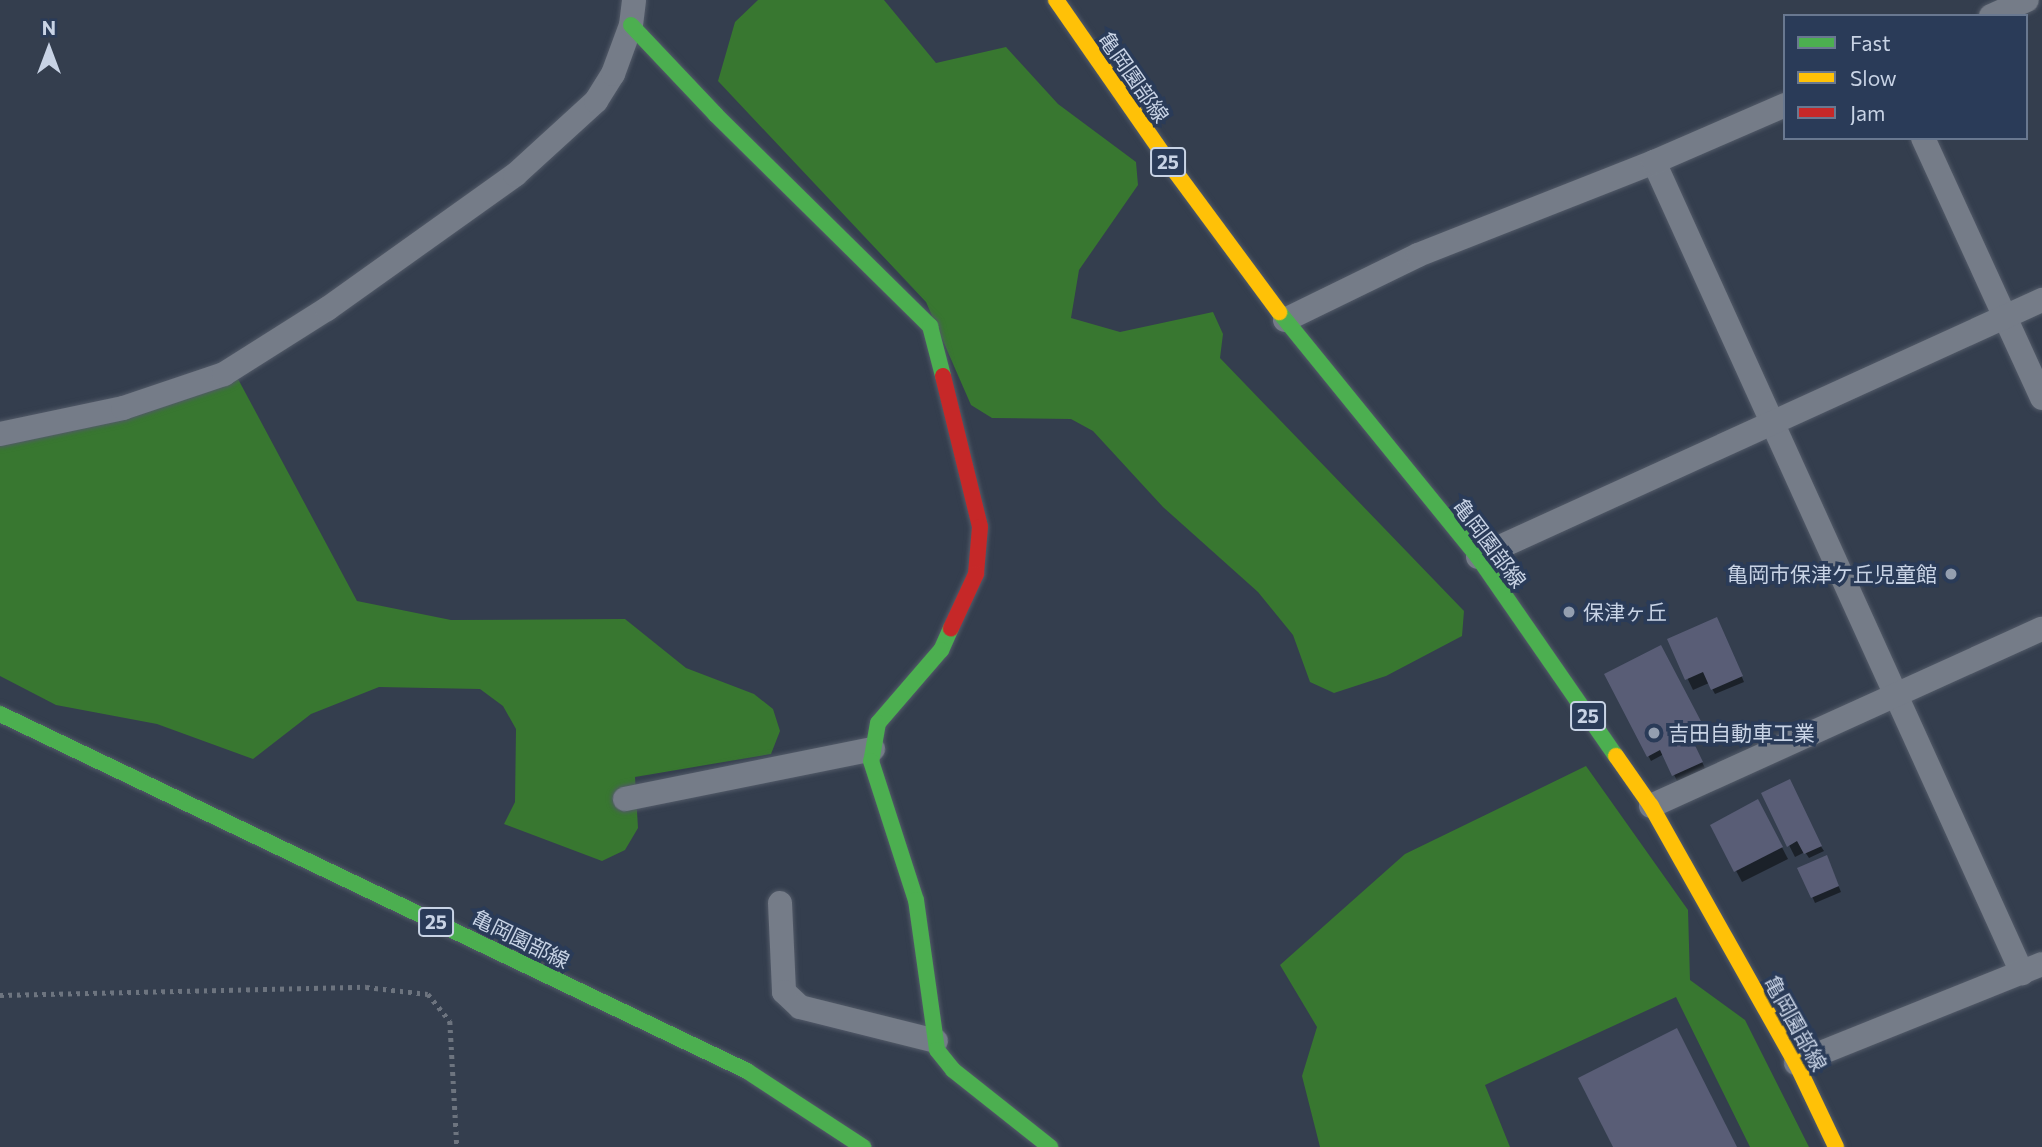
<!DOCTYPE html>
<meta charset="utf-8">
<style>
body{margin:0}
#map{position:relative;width:2042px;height:1147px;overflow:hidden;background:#343e4e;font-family:Commissioner,"Noto Sans JP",sans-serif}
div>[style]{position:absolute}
.forest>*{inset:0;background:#387730}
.shadow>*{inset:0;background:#0007}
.building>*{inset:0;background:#595d76}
.path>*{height:4.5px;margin-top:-2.25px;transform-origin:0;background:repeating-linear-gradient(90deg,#6d747f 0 3.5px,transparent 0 8.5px)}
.roads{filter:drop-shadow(0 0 2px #525a68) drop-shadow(0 0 2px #525a68)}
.street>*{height:24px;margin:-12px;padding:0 12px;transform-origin:12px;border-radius:12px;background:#757c88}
.fast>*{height:16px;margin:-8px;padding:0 8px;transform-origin:8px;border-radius:8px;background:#4caf50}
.slow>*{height:16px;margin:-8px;padding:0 8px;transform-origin:8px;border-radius:8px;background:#ffc107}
.jam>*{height:16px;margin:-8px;padding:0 8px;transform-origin:8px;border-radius:8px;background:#c62828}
.dots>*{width:19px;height:19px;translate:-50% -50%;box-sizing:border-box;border:4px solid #2a3b58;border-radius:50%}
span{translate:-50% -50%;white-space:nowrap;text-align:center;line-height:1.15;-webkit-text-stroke:7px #2a3b58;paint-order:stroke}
.shield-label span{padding:2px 5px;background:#2a3b58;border:2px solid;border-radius:5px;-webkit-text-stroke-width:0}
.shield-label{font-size:19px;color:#c8d3e5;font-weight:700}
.street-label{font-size:21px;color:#c8d3e5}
.poi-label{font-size:21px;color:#c8d3e5}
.right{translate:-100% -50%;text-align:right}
.left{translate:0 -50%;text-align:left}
.legend{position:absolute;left:1783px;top:14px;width:245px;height:126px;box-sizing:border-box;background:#2a3b58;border:2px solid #697890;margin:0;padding:9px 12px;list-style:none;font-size:21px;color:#c8d3e5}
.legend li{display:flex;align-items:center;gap:14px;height:35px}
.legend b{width:35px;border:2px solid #697890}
.north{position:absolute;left:14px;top:14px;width:70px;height:70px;-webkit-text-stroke:5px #2a3b58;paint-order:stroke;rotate:0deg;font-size:19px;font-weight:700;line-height:28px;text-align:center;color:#c8d3e5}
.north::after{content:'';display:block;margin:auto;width:24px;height:32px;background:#c8d3e5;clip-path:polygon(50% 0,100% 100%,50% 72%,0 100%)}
</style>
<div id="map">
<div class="forest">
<i style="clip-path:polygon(758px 0,884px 0,936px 63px,1006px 47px,1058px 104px,1136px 162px,1138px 185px,1079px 270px,1071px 318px,1120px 332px,1213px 312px,1223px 334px,1220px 358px,1464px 611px,1462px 636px,1386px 676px,1334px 693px,1310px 682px,1293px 635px,1258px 592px,1163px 507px,1093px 431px,1071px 419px,992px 418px,971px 405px,926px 302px,718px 81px,735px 22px)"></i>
<i style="clip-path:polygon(238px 379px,357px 601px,451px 620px,625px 619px,686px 668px,754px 694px,773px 709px,780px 731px,771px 754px,635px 777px,638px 828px,625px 850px,602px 861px,504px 824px,515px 802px,516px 729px,503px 706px,480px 689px,379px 687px,311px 714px,253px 759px,157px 724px,56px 705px,0 676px,0 442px)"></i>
<i style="clip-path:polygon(1586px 766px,1688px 910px,1690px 980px,1745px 1020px,1809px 1147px,1750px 1147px,1676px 997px,1485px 1085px,1510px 1147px,1320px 1147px,1302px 1076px,1317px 1027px,1280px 965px,1405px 854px)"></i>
</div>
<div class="shadow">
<i style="clip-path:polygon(1669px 640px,1739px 670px,1744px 682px,1715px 694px,1709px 683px,1693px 690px)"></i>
<i style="clip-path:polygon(1667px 659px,1705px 733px,1691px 740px,1708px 774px,1680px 787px,1664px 754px,1651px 761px,1607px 675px)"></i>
<i style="clip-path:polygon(1763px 794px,1820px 845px,1824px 851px,1809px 858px,1805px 852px,1795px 857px)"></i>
<i style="clip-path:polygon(1764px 813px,1788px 859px,1742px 882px,1712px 825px)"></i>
<i style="clip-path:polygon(1829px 863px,1841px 892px,1815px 903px,1800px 869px)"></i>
</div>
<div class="building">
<i style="clip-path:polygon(1717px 617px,1743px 676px,1711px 690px,1703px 672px,1685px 680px,1667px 639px)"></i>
<i style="clip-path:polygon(1661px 645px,1704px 727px,1690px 735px,1703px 762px,1672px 776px,1660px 750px,1647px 757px,1604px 674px)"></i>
<i style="clip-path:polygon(1790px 779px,1822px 846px,1804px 854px,1797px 841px,1787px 847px,1761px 793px)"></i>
<i style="clip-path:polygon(1758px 799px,1783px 847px,1734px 872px,1710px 825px)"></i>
<i style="clip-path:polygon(1827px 855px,1839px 886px,1811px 898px,1797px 868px)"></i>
<i style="clip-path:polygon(1677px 1028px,1737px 1147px,1613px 1147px,1578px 1078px)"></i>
</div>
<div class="path">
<i style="left:0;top:995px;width:366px;rotate:-1.3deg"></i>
<i style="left:366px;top:987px;width:62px;rotate:6.4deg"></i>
<i style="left:428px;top:994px;width:35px;rotate:51deg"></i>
<i style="left:450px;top:1021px;width:126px;rotate:86.8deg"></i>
</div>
<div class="roads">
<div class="street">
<i style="left:1991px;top:16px;width:39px;rotate:-24deg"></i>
<i style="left:1923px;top:138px;width:286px;rotate:65.4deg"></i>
<i style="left:1654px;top:162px;width:891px;rotate:65.59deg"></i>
<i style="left:1285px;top:320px;width:148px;rotate:-26deg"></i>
<i style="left:1418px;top:255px;width:254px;rotate:-21.5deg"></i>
<i style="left:1654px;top:162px;width:143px;rotate:-23.5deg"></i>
<i style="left:0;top:434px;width:126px;rotate:-11.9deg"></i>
<i style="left:123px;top:408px;width:107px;rotate:-18.6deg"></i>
<i style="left:224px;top:374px;width:122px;rotate:-32.3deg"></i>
<i style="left:327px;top:309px;width:231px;rotate:-35.5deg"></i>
<i style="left:515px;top:175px;width:110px;rotate:-42.4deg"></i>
<i style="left:596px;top:101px;width:32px;rotate:-58deg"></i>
<i style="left:613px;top:74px;width:52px;rotate:-69.8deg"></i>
<i style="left:631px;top:25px;width:25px;rotate:-83deg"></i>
<i style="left:1478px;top:557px;width:620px;rotate:-24.5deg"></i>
<i style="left:625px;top:799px;width:253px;rotate:-11.4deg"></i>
<i style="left:1651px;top:806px;width:429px;rotate:-24.4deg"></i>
<i style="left:780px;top:903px;width:89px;rotate:87.4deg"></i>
<i style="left:784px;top:992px;width:22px;rotate:43deg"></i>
<i style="left:800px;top:1007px;width:140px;rotate:14deg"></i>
<i style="left:1796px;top:1063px;width:265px;rotate:-21.9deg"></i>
</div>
<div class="fast">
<i style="left:631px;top:25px;width:124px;rotate:46.6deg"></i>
<i style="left:716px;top:115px;width:301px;rotate:44.6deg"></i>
<i style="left:930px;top:326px;width:52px;rotate:75.4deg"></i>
<i style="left:1279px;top:312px;width:316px;rotate:50.9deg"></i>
<i style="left:1478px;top:557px;width:242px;rotate:55.3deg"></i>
<i style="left:951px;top:628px;width:24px;rotate:114deg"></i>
<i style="left:941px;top:650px;width:96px;rotate:130.8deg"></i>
<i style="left:878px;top:723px;width:39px;rotate:100deg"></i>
<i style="left:871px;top:761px;width:146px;rotate:72.1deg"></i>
<i style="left:916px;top:900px;width:151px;rotate:82deg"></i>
<i style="left:937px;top:1050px;width:26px;rotate:51deg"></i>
<i style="left:953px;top:1070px;width:124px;rotate:38.4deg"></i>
<i style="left:0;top:714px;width:828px;rotate:25.54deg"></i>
<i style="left:747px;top:1071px;width:139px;rotate:33.2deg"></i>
</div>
<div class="slow">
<i style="left:1056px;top:0;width:207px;rotate:55.2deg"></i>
<i style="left:1174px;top:170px;width:177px;rotate:53.5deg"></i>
<i style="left:1616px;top:756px;width:61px;rotate:55deg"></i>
<i style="left:1651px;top:806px;width:295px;rotate:60.6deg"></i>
<i style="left:1796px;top:1063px;width:93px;rotate:64.5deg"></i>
</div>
<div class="jam">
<i style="left:943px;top:376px;width:155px;rotate:76.2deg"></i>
<i style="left:980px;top:527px;width:47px;rotate:94.9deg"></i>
<i style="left:976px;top:574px;width:60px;rotate:114.8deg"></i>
</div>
</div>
<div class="dots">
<i style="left:1951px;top:574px;background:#949fb0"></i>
<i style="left:1569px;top:612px;background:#949fb0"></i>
<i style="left:1654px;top:733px;background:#949fb0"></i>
</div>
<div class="shield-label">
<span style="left:1168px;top:162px">25</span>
<span style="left:1588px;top:716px">25</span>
<span style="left:436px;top:922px">25</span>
</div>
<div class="street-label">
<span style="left:1134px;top:77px;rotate:55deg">亀岡園部線</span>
<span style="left:1490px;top:543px;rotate:53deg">亀岡園部線</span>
<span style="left:521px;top:939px;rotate:26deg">亀岡園部線</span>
<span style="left:1796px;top:1023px;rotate:61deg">亀岡園部線</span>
</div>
<div class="poi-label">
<span class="right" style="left:1937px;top:574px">亀岡市保津ケ丘児童館</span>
<span class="left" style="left:1583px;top:612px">保津ヶ丘</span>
<span class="left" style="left:1668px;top:733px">吉田自動車工業</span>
</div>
<ul class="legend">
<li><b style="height:9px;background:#4caf50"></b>Fast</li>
<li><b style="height:9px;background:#ffc107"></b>Slow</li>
<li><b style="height:9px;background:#c62828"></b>Jam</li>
</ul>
<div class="north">N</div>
</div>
